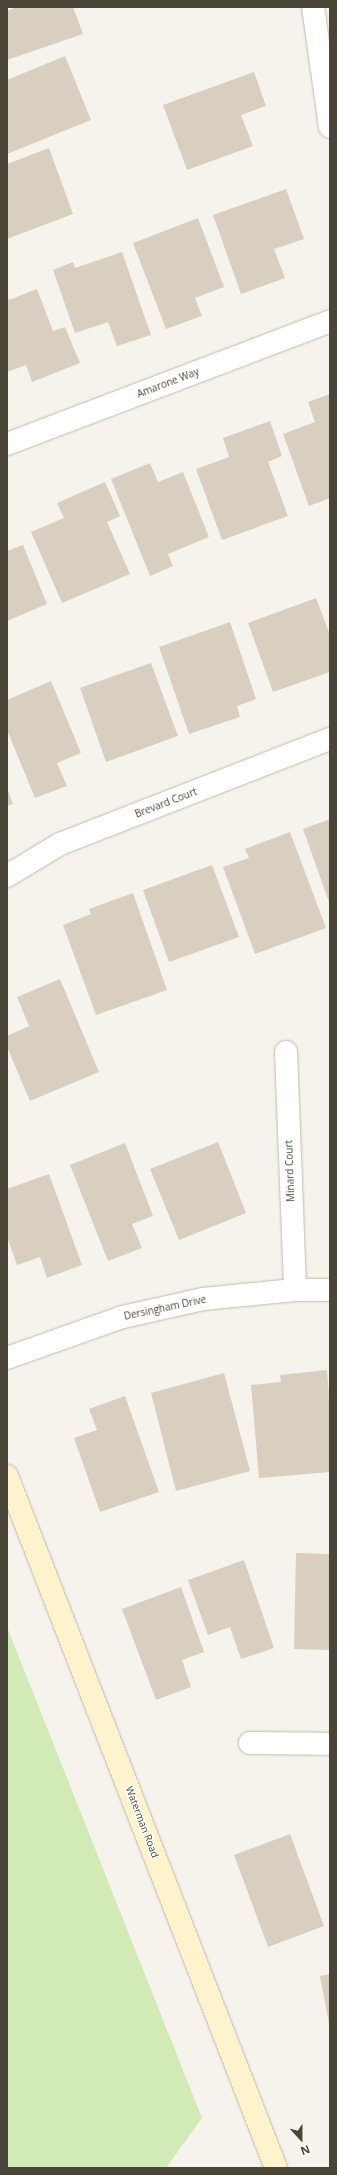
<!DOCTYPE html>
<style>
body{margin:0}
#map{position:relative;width:337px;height:2175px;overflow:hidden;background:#f6f3ec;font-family:"Open Sans",sans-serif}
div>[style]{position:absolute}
.green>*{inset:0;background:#d2eab5}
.building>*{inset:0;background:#d8cfc1}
.roads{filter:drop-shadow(0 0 1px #c2bbae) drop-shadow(0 0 1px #c2bbae)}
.street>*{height:22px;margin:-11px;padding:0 11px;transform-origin:11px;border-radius:11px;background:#fff}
.secondary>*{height:22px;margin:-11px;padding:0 11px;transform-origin:11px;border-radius:11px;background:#fff3cd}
span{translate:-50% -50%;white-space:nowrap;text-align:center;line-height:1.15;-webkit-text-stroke:3px #fff;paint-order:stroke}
.street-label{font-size:10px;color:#4b4439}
.frame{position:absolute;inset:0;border:8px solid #4b4439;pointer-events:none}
.north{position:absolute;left:281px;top:2119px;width:40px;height:40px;-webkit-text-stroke:3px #fff;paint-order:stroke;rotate:159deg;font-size:11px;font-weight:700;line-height:16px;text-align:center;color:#4b4439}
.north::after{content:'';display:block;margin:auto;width:14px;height:18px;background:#4b4439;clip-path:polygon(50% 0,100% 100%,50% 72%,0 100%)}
</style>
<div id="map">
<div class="green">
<i style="clip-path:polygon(7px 1627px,202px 2118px,166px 2168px,7px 2168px)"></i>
</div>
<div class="building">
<i style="clip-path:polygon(17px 7px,73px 7px,83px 34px,7px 60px,7px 11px)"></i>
<i style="clip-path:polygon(65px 56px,91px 120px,7px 154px,7px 80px)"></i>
<i style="clip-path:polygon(254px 72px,266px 106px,241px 115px,253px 146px,187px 170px,163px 105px)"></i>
<i style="clip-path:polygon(49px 148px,73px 214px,7px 239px,7px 164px)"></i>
<i style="clip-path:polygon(286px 189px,304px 239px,274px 249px,285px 278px,241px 294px,213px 215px)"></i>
<i style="clip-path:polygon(198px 218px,224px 287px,195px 298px,202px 316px,166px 329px,133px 243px)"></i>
<i style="clip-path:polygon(122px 252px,151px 335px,117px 346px,108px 322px,75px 333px,53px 270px,73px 262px,75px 268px)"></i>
<i style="clip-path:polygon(37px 289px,53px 331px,65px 327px,80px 363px,32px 382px,26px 365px,7px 372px,7px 296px,9px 300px)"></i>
<i style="clip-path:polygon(330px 394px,330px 498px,309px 506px,283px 434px,315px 422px,308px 402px)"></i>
<i style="clip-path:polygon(270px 421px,282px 456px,268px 462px,288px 516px,222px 540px,196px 469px,229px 457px,223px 438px)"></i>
<i style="clip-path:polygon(150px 463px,158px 482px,183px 472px,209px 537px,168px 554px,173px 566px,150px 576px,111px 479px)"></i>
<i style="clip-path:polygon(105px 482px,120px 516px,107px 522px,130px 574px,62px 603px,31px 532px,64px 518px,57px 503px)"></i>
<i style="clip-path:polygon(23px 545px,47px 604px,7px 621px,7px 551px)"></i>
<i style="clip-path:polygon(316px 598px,330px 635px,330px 672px,273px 692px,248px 623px)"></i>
<i style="clip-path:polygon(230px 622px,256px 699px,237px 706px,240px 717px,189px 734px,159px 647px)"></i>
<i style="clip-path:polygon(151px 663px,178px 736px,106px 762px,80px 688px)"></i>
<i style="clip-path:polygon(51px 681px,81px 753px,57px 763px,67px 786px,35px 798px,7px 730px,7px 700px)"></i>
<i style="clip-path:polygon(7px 788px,13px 804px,7px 806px)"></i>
<i style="clip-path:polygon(330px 819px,330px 905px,303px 829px)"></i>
<i style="clip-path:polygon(290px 832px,326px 928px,255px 954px,223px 867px,249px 858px,245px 849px)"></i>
<i style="clip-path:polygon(212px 865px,239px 937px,169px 962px,143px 890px)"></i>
<i style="clip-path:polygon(133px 893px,167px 990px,96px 1015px,63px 925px,91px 914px,89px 909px)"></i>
<i style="clip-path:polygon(60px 979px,99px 1072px,30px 1101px,7px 1047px,7px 1036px,29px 1026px,17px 997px)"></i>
<i style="clip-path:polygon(218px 1142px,246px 1213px,179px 1240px,150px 1169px)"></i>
<i style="clip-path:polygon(125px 1143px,153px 1216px,132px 1224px,142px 1248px,108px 1261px,70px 1165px)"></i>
<i style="clip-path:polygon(49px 1174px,82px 1265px,47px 1278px,40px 1257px,17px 1265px,7px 1237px,7px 1189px)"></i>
<i style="clip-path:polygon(327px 1370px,330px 1410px,330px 1472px,259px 1478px,251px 1385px,281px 1382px,280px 1375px)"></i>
<i style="clip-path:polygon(224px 1373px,250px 1471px,176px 1491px,151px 1393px)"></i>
<i style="clip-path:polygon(125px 1396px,159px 1492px,100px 1512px,74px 1438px,97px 1430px,89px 1409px)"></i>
<i style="clip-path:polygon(296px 1553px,330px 1554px,330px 1650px,294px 1649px)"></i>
<i style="clip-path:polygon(244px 1560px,274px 1648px,241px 1659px,230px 1627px,208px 1635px,188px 1580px)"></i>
<i style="clip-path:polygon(181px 1587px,204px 1652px,182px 1660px,191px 1687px,156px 1700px,122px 1609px)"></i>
<i style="clip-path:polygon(290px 1834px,324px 1926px,268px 1947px,234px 1855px)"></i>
<i style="clip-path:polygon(330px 1974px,330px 2024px,329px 2024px,320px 1976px)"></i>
</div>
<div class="roads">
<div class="street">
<i style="left:313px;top:7px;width:121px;rotate:81.9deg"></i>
<i style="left:7px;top:444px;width:346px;rotate:-20.8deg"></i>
<i style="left:7px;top:876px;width:62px;rotate:-31.1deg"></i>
<i style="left:60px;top:844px;width:290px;rotate:-21.3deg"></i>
<i style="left:286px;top:1052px;width:238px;rotate:87.8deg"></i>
<i style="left:7px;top:1358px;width:123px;rotate:-19.5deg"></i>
<i style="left:123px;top:1317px;width:82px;rotate:-12.7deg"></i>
<i style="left:203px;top:1299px;width:92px;rotate:-5.6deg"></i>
<i style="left:295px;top:1290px;width:35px"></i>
<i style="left:250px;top:1743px;width:80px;rotate:0.7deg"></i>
</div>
<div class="secondary">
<i style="left:7px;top:1476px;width:742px;rotate:68.76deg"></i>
</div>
</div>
<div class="street-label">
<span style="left:168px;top:383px;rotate:-21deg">Amarone Way</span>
<span style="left:166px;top:803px;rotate:-21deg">Brevard Court</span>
<span style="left:290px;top:1171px;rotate:-92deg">Minard Court</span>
<span style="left:165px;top:1308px;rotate:-12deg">Dersingham Drive</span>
<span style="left:142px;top:1822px;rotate:69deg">Waterman Road</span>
</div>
<div class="frame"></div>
<div class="north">N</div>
</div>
